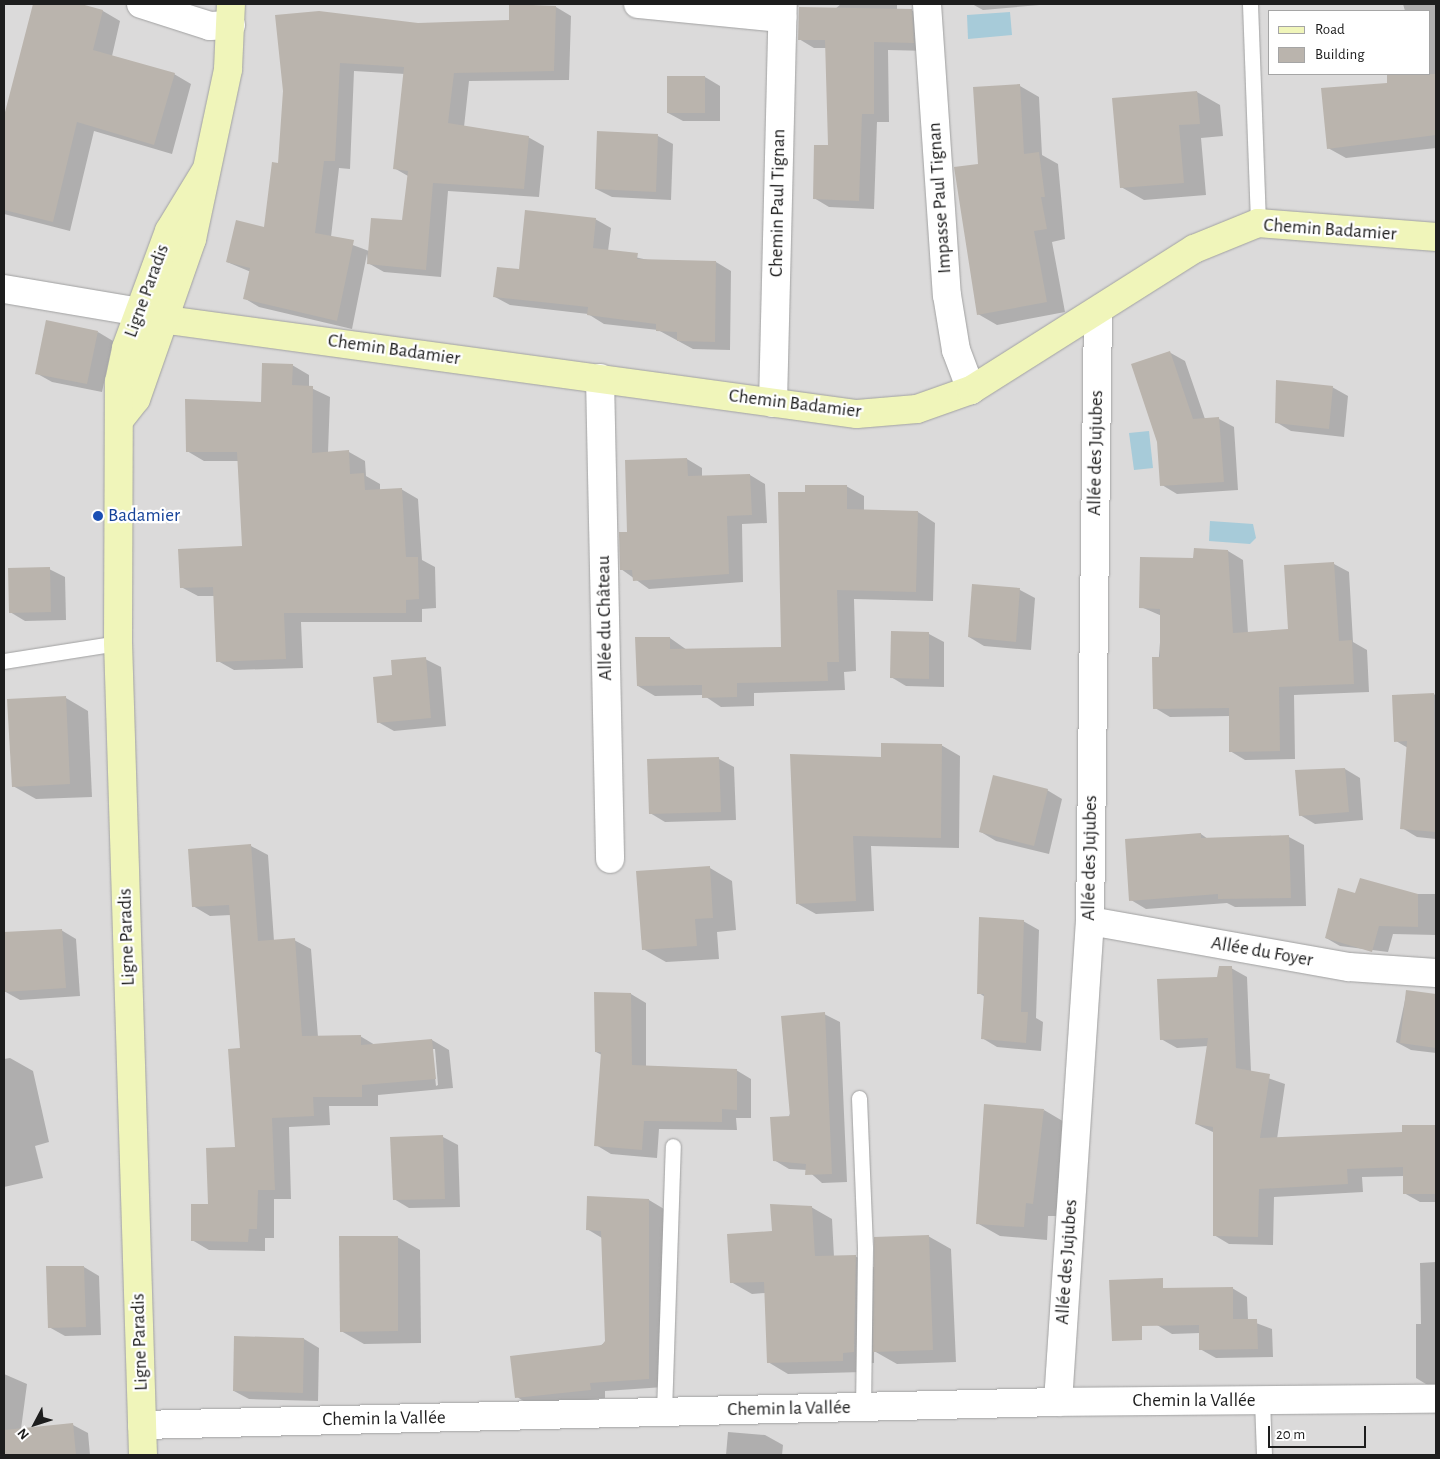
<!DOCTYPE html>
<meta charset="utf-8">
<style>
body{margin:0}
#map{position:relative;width:1440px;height:1459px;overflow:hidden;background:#eeebe4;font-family:"Alegreya Sans",sans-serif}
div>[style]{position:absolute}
.residential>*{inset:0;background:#dbdada}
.water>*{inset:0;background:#a7cbd9}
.shadow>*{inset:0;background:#0003}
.building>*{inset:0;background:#bab4ad}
.roads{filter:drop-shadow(0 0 1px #a1a1a1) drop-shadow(0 0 1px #a1a1a1)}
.lane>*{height:15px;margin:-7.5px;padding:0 7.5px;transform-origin:7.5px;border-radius:7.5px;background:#fff}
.street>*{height:28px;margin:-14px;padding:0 14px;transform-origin:14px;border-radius:14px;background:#fff}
.secondary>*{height:28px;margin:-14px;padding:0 14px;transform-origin:14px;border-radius:14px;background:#f0f5ba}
.dots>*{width:14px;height:14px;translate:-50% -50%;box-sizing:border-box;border:2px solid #fff;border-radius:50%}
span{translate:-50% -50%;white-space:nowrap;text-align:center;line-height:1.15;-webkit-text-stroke:4.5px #fff;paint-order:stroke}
.street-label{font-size:19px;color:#1d1d1d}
.transit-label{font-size:19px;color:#164399}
.left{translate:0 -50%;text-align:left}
.frame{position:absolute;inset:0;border:5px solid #1d1d1d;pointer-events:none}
.legend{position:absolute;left:1268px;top:10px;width:162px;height:65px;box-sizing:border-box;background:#fff;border:1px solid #a5a5a5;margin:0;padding:6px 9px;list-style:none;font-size:15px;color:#1d1d1d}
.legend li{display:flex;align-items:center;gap:10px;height:25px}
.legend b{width:25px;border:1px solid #a5a5a5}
.north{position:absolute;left:10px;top:1399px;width:50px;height:50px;-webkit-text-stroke:4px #fff;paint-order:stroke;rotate:230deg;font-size:14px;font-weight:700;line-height:20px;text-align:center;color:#1d1d1d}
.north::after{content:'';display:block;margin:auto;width:18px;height:22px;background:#1d1d1d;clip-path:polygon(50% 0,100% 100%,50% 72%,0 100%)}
.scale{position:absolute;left:1268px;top:1426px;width:98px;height:22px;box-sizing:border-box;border:2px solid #1d1d1d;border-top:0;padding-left:6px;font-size:15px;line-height:18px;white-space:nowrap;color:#1d1d1d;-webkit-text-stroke:4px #fff;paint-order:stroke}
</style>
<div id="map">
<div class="residential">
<i style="clip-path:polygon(evenodd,4px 4px,1436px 4px,1436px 1455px,4px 1455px,4px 4px,1269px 11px,1429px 11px,1429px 74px,1269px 74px,1269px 11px)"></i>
</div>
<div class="water">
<i style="clip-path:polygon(1010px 12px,1012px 35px,968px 39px,967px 15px)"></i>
<i style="clip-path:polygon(1149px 431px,1153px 468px,1134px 470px,1129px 433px)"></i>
<i style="clip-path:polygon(1210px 521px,1253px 524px,1256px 538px,1250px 544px,1209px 541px)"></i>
</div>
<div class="shadow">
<i style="clip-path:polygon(35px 4px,76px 4px,103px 11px,120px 21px,112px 56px,174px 74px,191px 84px,172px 154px,94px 131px,70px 231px,4px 214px,4px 127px)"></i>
<i style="clip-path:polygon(841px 4px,897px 4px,897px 10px,911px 10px,927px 19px,929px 51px,888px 50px,889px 122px,877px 122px,874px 209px,829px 207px,814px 198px,829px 146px,826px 48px,814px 48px,799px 39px)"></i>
<i style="clip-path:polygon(972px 4px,1051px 4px,983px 10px)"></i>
<i style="clip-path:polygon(1403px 4px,1436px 4px,1436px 148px,1346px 158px,1328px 148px,1389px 84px,1388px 74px,1429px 74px,1429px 11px,1405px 11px)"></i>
<i style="clip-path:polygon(evenodd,556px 7px,571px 16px,569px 80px,469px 81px,464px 127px,528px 137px,544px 146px,539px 197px,448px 191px,441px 277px,384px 272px,368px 263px,367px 254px,352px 329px,259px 307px,244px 298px,251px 272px,227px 262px,265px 229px,279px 164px,284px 91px,276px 16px,418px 24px,510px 21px,556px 7px,354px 71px,405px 74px,394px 168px,408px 176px,403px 222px,369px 251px,331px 237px,339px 168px,350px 169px,354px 71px)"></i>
<i style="clip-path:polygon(668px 77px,705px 77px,720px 86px,720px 121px,683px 121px,668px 113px)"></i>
<i style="clip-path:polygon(1020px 86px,1039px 97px,1042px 155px,1058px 164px,1065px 239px,1052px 242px,1065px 312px,997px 325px,978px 314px)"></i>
<i style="clip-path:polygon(1197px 92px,1220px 105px,1223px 136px,1201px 138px,1206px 195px,1144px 200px,1121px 187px,1113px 99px)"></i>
<i style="clip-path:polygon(598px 133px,658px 136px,673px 144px,671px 200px,612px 197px,596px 189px)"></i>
<i style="clip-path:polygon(595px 219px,611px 228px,608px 251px,648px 260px,716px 262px,731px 271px,730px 350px,693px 349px,658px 330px,604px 324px,588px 314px,510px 305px,495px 297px,520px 270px)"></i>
<i style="clip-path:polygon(98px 332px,113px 341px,102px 392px,52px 382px,36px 373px)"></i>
<i style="clip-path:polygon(1169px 352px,1185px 361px,1205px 419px,1219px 419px,1234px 427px,1238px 490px,1177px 494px,1162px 485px)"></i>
<i style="clip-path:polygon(292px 365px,309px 375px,309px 387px,330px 397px,328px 453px,349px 452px,365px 461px,366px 476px,380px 484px,380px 491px,401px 489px,418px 499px,422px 560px,435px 567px,436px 608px,422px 609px,422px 622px,301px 622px,303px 668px,234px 670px,218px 661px,214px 596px,198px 596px,181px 587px,243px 547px,239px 461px,204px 461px,187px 451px,262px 403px)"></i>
<i style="clip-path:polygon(1332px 387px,1348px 396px,1344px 437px,1291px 431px,1276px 422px)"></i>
<i style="clip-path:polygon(687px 459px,702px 468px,702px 477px,750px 475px,765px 484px,767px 523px,742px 524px,743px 582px,649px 589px,621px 569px,628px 533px)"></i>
<i style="clip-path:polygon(846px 486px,864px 496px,864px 511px,918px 512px,935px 523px,933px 601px,854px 599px,856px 671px,844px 672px,845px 690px,754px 693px,754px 706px,721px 707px,703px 695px,655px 696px,638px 686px,670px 638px,687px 650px,783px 649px,806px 494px)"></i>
<i style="clip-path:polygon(1228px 551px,1243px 560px,1248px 633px,1289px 630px,1334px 564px,1349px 572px,1353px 642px,1367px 650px,1369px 692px,1294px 695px,1295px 759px,1245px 760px,1230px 751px,1230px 716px,1170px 717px,1155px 708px,1162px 616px,1141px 607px,1195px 559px)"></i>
<i style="clip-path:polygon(49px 569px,65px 577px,66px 620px,25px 621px,10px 612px)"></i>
<i style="clip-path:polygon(973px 586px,1020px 590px,1035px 598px,1031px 650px,984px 646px,969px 637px)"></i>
<i style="clip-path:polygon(892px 633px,929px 634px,944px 642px,944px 687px,906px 686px,891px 677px)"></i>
<i style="clip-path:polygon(425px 659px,441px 667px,446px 726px,394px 731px,378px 722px,393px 676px)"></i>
<i style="clip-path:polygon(1434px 694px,1436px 696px,1436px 839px,1417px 837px,1402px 828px,1408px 748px,1396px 741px)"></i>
<i style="clip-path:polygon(66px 698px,88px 711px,92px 797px,36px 799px,13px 786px)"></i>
<i style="clip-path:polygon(941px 745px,960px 756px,959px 848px,871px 846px,874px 911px,816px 914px,798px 904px,882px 759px)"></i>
<i style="clip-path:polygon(719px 759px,734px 767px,736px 820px,665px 822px,650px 813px)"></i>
<i style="clip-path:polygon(1345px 769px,1360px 778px,1363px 820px,1315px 824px,1300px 815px,1297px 772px)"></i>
<i style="clip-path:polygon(1047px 790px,1062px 799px,1049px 854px,996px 841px,981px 832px)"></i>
<i style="clip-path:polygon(1201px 834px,1208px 839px,1289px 837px,1304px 845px,1306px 906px,1235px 907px,1227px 903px,1146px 909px,1131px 900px)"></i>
<i style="clip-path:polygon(evenodd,251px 846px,268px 855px,274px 941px,294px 940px,311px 949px,318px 1037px,360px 1036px,375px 1045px,432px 1040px,449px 1050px,453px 1088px,378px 1095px,378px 1106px,329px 1106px,330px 1125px,289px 1127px,291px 1199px,274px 1199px,274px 1238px,265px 1238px,265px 1251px,209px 1250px,192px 1240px,236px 1148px,242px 1049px,231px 915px,210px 916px,193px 906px,251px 846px,432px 1049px,435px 1049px,438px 1085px,436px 1086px,432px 1049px)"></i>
<i style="clip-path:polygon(710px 868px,732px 881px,736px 930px,717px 932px,719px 959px,666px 962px,643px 949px)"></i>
<i style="clip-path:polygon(1412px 894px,1436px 894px,1436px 935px,1393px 934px,1388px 952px,1340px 946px,1326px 938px,1356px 895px)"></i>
<i style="clip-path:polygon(1023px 921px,1039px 930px,1036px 1018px,1043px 1022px,1041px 1051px,997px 1047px,982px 1038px,985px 997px,979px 993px)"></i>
<i style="clip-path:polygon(61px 930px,76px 939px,80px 996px,20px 1000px,4px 991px,4px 933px)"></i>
<i style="clip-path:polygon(1231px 968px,1247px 977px,1251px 1072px,1285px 1084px,1277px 1139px,1404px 1133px,1404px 1126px,1436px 1126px,1436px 1202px,1420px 1202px,1404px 1193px,1404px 1176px,1362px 1177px,1363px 1192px,1274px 1197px,1273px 1245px,1229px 1244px,1214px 1235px,1215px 1133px,1196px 1124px,1208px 1046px,1177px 1048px,1161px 1039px)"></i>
<i style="clip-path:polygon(1407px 991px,1436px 995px,1436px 1053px,1411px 1050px,1396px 1042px)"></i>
<i style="clip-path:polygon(631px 994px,646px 1003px,646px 1066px,736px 1070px,751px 1079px,751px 1118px,736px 1118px,737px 1130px,659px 1129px,657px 1158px,611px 1154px,596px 1145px,602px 1055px,596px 1052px)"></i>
<i style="clip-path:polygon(824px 1014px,840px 1022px,847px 1182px,822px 1183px,807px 1170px,789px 1169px,774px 1160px)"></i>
<i style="clip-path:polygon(10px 1058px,33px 1071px,49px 1142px,35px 1146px,43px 1178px,4px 1187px,4px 1059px)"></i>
<i style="clip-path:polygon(1044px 1110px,1066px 1123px,1056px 1216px,1048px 1216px,1047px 1240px,1000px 1236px,977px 1223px)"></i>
<i style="clip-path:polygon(443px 1137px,458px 1145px,460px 1207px,409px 1208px,394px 1199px)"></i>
<i style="clip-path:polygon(588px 1197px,649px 1200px,664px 1209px,664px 1387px,605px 1391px,605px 1398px,532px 1406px,517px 1397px,606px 1342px,602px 1238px,587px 1229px)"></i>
<i style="clip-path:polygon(811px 1207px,832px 1219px,834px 1257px,855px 1256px,875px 1268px,928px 1236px,951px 1249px,956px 1362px,897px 1364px,874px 1351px,874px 1363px,863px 1364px,863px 1372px,788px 1374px,768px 1362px,765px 1293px,752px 1294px,731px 1282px,773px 1233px)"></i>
<i style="clip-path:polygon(397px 1237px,420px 1250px,421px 1343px,364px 1344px,341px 1331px)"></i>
<i style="clip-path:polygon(1436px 1262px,1436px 1387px,1431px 1387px,1416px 1378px,1416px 1324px,1421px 1324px,1420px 1263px)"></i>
<i style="clip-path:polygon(84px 1267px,99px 1276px,101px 1335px,65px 1336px,49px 1327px)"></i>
<i style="clip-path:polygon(1232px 1288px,1247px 1297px,1248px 1320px,1272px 1329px,1273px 1357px,1216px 1358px,1200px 1349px,1200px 1333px,1172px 1334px,1157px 1325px)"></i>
<i style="clip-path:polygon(235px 1337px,304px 1339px,319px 1348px,318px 1401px,249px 1399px,234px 1391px)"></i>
<i style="clip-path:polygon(4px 1374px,27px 1384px,21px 1429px,73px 1425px,88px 1433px,90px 1455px,4px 1455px)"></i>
<i style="clip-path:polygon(728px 1432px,765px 1435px,783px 1445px,782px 1455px,726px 1455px)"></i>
</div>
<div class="building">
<i style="clip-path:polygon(33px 4px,81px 4px,103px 10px,93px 50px,175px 73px,154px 145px,77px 122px,53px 222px,4px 210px,4px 116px)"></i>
<i style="clip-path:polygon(509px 4px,556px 6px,554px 71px,454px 73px,448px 123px,529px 136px,524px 189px,433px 183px,426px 270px,367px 264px,371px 218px,402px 220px,408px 171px,393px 169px,404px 67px,340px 63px,335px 161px,324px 161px,315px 233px,354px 240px,337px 321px,243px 299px,250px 268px,226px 262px,236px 220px,264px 227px,272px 162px,278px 163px,283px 91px,275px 15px,319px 11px,418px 23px,509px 20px)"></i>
<i style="clip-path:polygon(799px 7px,912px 9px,914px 43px,874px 42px,874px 114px,862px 114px,859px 201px,813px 199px,814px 145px,828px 145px,825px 40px,798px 40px)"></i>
<i style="clip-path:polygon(1387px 74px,1436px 74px,1436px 135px,1327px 149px,1321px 88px,1387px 83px)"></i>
<i style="clip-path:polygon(667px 76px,705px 76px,705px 113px,667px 113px)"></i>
<i style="clip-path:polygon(1020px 84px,1024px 154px,1039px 152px,1045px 197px,1041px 197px,1047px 229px,1034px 231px,1047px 302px,977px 315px,954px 167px,978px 164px,973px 87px)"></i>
<i style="clip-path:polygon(1197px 91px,1200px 124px,1179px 125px,1184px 183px,1120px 188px,1112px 98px)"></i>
<i style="clip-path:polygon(597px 131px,658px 134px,656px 192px,595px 189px)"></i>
<i style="clip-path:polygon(525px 210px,596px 218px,593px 248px,638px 253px,637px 259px,716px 261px,715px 342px,677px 341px,677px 332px,656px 331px,656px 324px,587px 315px,588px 307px,493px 297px,497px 267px,519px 269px)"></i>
<i style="clip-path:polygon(46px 320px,98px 331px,87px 384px,35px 374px)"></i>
<i style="clip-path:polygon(1170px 351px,1193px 419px,1219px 417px,1224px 482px,1160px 486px,1157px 442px,1131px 364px)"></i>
<i style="clip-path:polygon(262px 363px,293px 364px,292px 385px,313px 386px,312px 453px,349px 450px,350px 474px,364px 473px,365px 490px,402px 488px,406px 557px,418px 557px,419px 599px,406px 600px,406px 613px,284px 613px,286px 659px,216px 662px,213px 587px,180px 588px,178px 549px,242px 546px,237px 452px,186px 452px,185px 399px,261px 402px)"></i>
<i style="clip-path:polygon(1276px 380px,1333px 386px,1329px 429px,1275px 423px)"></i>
<i style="clip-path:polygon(687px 458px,688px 476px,750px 474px,752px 515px,727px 516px,729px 574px,633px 581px,632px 570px,620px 570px,619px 532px,627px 532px,625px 460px)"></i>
<i style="clip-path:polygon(805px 485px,847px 485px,847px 509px,918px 511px,916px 592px,837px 590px,839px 662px,827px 662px,828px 681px,737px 683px,737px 697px,702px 698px,702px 685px,637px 686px,635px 637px,670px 637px,670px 649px,781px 647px,778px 492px,805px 492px)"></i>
<i style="clip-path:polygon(1194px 548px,1228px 550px,1233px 633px,1288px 629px,1284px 565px,1334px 562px,1339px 641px,1352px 640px,1354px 684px,1279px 687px,1280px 751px,1229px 752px,1229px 708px,1153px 709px,1152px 657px,1160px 657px,1160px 609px,1139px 608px,1140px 557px,1193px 558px)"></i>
<i style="clip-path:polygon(50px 567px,51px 612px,9px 613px,8px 568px)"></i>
<i style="clip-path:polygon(972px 584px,1020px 588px,1016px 642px,968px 637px)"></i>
<i style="clip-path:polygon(891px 631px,929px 632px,929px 679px,890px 678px)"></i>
<i style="clip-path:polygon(426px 657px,431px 718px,377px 723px,373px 677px,392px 675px,391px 660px)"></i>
<i style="clip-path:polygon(1434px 693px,1436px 832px,1400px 829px,1407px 741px,1394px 742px,1392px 695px)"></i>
<i style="clip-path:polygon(66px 696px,70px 784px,12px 787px,7px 699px)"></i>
<i style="clip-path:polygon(881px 743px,942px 744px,941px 838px,853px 836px,856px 901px,796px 904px,790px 754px,881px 757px)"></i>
<i style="clip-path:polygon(719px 757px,721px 812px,649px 814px,647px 759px)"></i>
<i style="clip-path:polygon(1345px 768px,1349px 812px,1299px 816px,1295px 770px)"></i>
<i style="clip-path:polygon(993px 775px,1048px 789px,1034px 846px,979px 832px)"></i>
<i style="clip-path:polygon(1201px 833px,1201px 838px,1289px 835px,1291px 898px,1218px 899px,1218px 894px,1129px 901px,1125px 839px)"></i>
<i style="clip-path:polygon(251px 844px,258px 941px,295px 938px,302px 1036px,361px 1035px,361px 1045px,432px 1039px,436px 1079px,362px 1085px,362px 1097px,313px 1097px,314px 1116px,272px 1118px,275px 1190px,258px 1190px,257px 1229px,249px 1229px,248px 1242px,191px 1241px,191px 1204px,208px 1204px,206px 1148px,235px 1147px,228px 1049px,240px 1048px,229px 905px,192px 907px,188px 849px)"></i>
<i style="clip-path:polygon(710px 866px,713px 918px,695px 919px,697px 946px,642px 950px,636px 871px)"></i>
<i style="clip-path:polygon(1360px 878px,1418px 894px,1418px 927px,1379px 926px,1372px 952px,1325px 938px,1338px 888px,1355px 893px)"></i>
<i style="clip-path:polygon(979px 917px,1024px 920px,1021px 1012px,1028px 1012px,1026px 1043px,981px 1039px,984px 994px,977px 994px)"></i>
<i style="clip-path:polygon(62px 929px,66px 988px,4px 992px,4px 932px)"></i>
<i style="clip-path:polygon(1219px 966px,1232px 966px,1236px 1068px,1270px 1074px,1260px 1138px,1402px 1132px,1402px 1125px,1436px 1125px,1436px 1194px,1403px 1194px,1403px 1167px,1347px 1169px,1348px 1184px,1259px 1189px,1258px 1237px,1213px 1236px,1213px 1127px,1195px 1124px,1208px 1038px,1160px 1040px,1157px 979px,1217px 977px)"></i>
<i style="clip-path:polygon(1406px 990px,1436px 994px,1436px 1048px,1400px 1043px)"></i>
<i style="clip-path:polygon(594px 992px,631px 993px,632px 1065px,737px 1069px,737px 1110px,722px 1109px,722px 1122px,644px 1121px,642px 1150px,594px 1146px,601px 1052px,595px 1052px)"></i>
<i style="clip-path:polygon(825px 1012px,832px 1174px,805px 1175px,806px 1164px,773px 1161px,770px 1117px,790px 1116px,781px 1016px)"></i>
<i style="clip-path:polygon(984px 1104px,1044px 1109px,1033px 1204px,1026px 1203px,1024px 1227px,976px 1224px)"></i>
<i style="clip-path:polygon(443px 1135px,445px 1199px,393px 1200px,390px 1137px)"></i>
<i style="clip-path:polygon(587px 1196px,649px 1199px,649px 1379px,590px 1383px,591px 1390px,515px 1398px,510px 1356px,602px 1345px,605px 1341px,601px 1231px,586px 1230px)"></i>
<i style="clip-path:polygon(770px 1204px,812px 1206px,815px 1256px,856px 1255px,854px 1352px,843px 1353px,843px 1361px,767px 1363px,764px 1282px,730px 1283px,727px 1234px,772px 1231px)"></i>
<i style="clip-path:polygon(929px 1235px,933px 1350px,873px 1352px,874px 1237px)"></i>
<i style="clip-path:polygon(339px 1236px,398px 1236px,398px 1331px,340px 1332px)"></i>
<i style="clip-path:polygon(46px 1266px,84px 1266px,86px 1327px,48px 1328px)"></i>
<i style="clip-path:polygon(1163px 1278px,1163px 1288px,1233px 1287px,1233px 1319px,1257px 1319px,1258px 1349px,1199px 1350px,1199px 1325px,1142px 1326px,1142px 1340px,1112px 1341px,1109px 1280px)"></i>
<i style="clip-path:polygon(234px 1336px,304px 1338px,303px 1393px,233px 1391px)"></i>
<i style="clip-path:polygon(73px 1423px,76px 1455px,4px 1455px,4px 1430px)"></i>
</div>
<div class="roads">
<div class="lane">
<i style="left:1250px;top:4px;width:219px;rotate:87.9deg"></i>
<i style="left:4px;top:661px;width:115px;rotate:-9deg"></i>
<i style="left:859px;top:1098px;width:150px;rotate:87.7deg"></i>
<i style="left:865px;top:1248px;width:159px;rotate:90.7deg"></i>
<i style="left:1262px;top:1400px;width:55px;rotate:87.9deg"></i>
<i style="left:664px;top:1412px;width:266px;rotate:-88.1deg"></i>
</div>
<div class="street">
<i style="left:141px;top:4px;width:72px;rotate:17.7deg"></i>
<i style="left:210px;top:26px;width:21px;rotate:-3deg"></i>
<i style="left:638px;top:4px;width:145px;rotate:5.6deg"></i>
<i style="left:927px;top:4px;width:292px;rotate:86.1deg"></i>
<i style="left:947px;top:295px;width:56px;rotate:80.7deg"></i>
<i style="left:956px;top:350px;width:43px;rotate:69.4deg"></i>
<i style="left:4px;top:289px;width:138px;rotate:9.6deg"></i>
<i style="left:600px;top:378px;width:481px;rotate:88.8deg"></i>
<i style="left:773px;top:403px;width:399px;rotate:-88.6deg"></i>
<i style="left:1090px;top:921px;width:263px;rotate:10.1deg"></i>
<i style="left:1349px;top:967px;width:87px;rotate:3.9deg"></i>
<i style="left:1058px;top:1402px;width:482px;rotate:-86.2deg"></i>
<i style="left:1090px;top:921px;width:608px;rotate:-89.25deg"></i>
<i style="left:142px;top:1425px;width:916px;rotate:-1.44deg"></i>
<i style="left:1058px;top:1402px;width:378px;rotate:-0.5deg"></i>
</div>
<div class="secondary">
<i style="left:140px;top:312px;width:36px;rotate:14deg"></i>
<i style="left:175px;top:321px;width:688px;rotate:7.77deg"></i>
<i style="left:857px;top:414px;width:60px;rotate:-4.8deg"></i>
<i style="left:917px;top:409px;width:57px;rotate:-19.4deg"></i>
<i style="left:971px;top:390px;width:264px;rotate:-32.3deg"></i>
<i style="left:1194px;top:249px;width:69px;rotate:-22.1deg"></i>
<i style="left:1258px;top:223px;width:179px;rotate:4.5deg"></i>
<i style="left:121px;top:418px;width:24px;rotate:-52deg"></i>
<i style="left:136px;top:399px;width:170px;rotate:-70.7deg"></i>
<i style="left:192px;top:239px;width:174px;rotate:-78deg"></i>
<i style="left:228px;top:69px;width:65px;rotate:-87.4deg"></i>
<i style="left:143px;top:1455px;width:812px;rotate:-91.76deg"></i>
<i style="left:118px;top:643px;width:261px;rotate:-89.8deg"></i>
<i style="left:119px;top:382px;width:35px;rotate:-78deg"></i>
<i style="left:126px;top:348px;width:125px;rotate:-69.8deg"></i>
<i style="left:169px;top:231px;width:69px;rotate:-58.6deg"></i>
</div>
</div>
<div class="dots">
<i style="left:98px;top:516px;background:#1a4fb4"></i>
</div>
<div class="street-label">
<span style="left:940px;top:198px;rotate:-94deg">Impasse Paul Tignan</span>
<span style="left:778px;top:203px;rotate:-89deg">Chemin Paul Tignan</span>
<span style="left:1330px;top:230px;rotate:4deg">Chemin Badamier</span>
<span style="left:147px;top:291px;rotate:-70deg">Ligne Paradis</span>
<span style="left:394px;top:350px;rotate:8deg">Chemin Badamier</span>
<span style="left:795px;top:404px;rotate:7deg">Chemin Badamier</span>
<span style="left:1096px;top:453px;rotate:-89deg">Allée des Jujubes</span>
<span style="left:605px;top:618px;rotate:-91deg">Allée du Château</span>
<span style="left:1090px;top:858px;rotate:-89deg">Allée des Jujubes</span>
<span style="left:127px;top:937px;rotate:-92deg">Ligne Paradis</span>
<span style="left:1262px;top:952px;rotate:10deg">Allée du Foyer</span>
<span style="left:1067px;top:1262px;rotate:-86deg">Allée des Jujubes</span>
<span style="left:140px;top:1342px;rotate:-92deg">Ligne Paradis</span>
<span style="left:1194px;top:1401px">Chemin la Vallée</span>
<span style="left:789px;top:1409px;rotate:-1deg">Chemin la Vallée</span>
<span style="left:384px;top:1419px;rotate:-1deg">Chemin la Vallée</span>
</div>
<div class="transit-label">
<span class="left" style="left:108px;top:516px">Badamier</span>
</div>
<div class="frame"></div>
<ul class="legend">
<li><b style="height:6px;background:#f0f5ba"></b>Road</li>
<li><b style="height:14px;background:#bab4ad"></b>Building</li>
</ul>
<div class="north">N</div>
<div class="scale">20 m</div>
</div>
